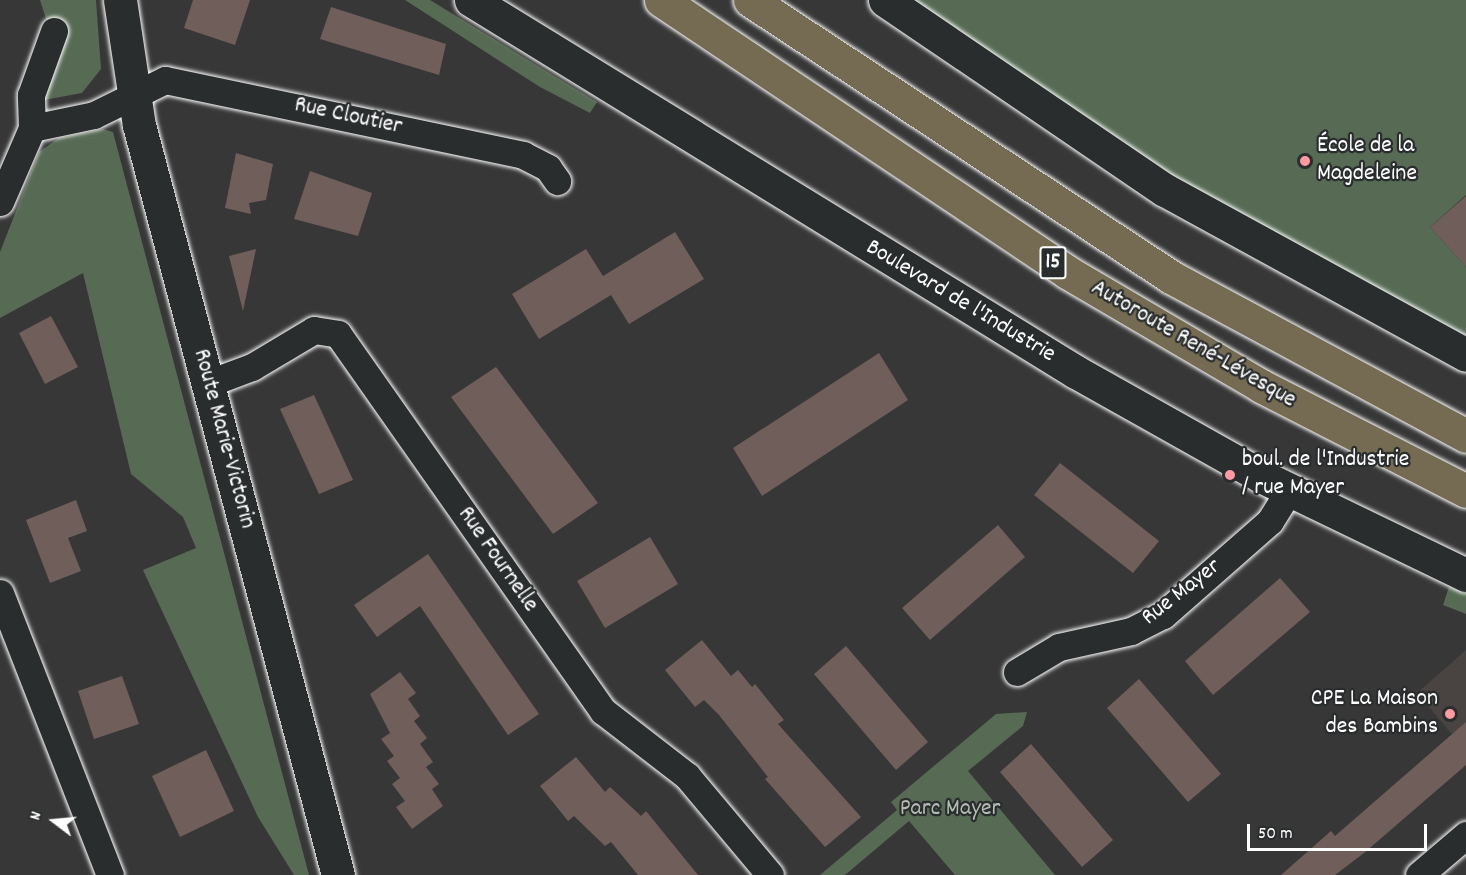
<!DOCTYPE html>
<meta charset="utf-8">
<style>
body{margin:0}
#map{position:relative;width:1466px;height:875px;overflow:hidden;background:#383737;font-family:Dekko,sans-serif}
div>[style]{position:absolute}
.built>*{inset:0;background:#494342}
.green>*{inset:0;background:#566a54}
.building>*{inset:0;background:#705e5b}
.roads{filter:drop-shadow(0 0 2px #fff) drop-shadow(0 0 2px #fff)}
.minor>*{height:27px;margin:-13.5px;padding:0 13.5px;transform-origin:13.5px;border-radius:13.5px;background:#2a2d2e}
.tertiary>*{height:33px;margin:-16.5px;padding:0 16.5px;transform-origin:16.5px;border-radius:16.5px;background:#2a2d2e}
.motorway>*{height:33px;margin:-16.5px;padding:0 16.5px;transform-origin:16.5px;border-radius:16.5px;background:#756b52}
.dots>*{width:16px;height:16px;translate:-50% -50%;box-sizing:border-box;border:3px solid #2a2d2e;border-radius:50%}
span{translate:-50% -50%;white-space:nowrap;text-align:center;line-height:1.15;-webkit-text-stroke:4.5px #2a2d2e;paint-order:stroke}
.shield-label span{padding:2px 4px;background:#2a2d2e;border:2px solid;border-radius:4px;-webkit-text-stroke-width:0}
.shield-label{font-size:22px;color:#fff;font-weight:700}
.street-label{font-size:24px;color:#fff}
.poi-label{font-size:24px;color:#fff}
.left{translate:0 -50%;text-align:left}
.right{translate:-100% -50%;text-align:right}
.park-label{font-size:24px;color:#b3bcb2}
.north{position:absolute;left:24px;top:791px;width:60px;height:60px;-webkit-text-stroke:4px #2a2d2e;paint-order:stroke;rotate:286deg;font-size:16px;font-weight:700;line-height:24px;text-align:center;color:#fff}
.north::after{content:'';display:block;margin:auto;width:21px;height:27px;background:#fff;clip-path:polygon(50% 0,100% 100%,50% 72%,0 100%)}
.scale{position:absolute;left:1247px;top:824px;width:180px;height:27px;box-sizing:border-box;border:3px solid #fff;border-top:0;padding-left:8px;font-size:18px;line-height:21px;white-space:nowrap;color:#fff;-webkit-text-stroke:4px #2a2d2e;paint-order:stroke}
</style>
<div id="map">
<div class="built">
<i style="clip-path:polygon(1466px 650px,1466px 751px,1417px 693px)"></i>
</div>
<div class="green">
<i style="clip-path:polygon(40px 0,96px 0,101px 69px,82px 93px,44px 100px,47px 22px)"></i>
<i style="clip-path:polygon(405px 0,430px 0,597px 102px,590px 113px,540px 87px)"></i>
<i style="clip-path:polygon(907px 0,1466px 0,1466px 195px,1430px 227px,1466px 267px,1466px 343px,1192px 193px)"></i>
<i style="clip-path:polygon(103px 129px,113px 132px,309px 875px,294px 875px,258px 817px,143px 570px,196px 548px,183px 517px,131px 474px,83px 273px,0 318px,0 252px,39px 152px,59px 138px)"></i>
<i style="clip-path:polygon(1449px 587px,1466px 594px,1466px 614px,1443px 605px)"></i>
<i style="clip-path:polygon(1027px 712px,1023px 726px,968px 771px,1055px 875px,955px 875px,909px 821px,845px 875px,820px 875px,897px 810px,891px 802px,996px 714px)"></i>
</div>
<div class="building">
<i style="clip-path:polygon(193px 0,250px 0,235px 45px,184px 28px)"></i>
<i style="clip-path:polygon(331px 7px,446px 44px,439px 75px,320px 39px)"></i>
<i style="clip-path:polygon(236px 153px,273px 164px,266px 200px,249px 203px,251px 214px,225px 208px)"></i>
<i style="clip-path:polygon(310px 171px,372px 193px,358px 236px,294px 219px)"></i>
<i style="clip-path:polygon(1466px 196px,1466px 267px,1430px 227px)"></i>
<i style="clip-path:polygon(675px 232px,704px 279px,629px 324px,611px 295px,539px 339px,512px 294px,586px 249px,603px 276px)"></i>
<i style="clip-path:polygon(256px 249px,243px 311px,229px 256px)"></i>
<i style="clip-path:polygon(51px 316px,78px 367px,45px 384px,19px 333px)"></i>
<i style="clip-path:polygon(879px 353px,908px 400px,762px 496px,733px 448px)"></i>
<i style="clip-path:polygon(496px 367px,598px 503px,553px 534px,451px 397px)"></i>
<i style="clip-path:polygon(314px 395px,353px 480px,319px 494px,280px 409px)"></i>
<i style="clip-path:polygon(1060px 463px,1159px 541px,1133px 573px,1034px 495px)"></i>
<i style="clip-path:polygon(76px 500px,87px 531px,68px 538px,81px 571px,50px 583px,26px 520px)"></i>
<i style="clip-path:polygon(998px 525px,1025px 557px,930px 640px,902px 608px)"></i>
<i style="clip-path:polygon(650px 537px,678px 584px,605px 628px,577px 581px)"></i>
<i style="clip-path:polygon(428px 554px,539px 714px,508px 735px,420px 606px,377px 637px,354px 605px)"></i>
<i style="clip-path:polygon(1280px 578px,1310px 612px,1213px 695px,1185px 661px)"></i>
<i style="clip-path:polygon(702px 640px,731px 676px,738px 670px,752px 687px,755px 684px,784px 720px,778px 724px,861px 817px,825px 847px,765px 779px,768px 777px,719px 715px,704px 700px,695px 707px,665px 670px)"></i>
<i style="clip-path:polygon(846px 646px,928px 742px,896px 770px,814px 674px)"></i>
<i style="clip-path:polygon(400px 672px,416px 693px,408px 699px,420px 716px,414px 721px,427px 738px,420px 744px,433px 762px,426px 767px,439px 784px,432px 789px,443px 806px,412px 829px,396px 807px,405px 801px,392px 784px,400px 778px,387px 761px,394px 756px,381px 739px,390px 733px,370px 694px)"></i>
<i style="clip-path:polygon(122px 676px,139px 724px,94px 739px,78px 691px)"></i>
<i style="clip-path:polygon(1139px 679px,1221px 774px,1188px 802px,1107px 708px)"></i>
<i style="clip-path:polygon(1466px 722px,1466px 765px,1364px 853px,1335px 875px,1281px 875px,1331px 831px,1335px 836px)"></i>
<i style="clip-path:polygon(1031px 744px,1113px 840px,1082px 867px,1000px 772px)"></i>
<i style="clip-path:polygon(206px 750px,234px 811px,180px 837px,152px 776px)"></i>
<i style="clip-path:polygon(576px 757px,605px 792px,610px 787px,641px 816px,646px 811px,698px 875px,638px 875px,611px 842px,605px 846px,574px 816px,568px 821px,540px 786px)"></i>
</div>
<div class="roads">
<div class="minor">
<i style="left:32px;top:128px;width:33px;rotate:-92deg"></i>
<i style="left:31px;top:95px;width:68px;rotate:-70.2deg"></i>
<i style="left:0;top:202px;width:81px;rotate:-66.6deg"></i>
<i style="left:32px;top:128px;width:63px;rotate:-11.8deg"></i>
<i style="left:94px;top:115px;width:79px;rotate:-26.2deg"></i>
<i style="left:165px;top:80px;width:366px;rotate:11.8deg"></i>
<i style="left:523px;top:155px;width:28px;rotate:27deg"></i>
<i style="left:548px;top:168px;width:16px;rotate:55deg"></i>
<i style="left:209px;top:383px;width:46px;rotate:-20.4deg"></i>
<i style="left:252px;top:367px;width:72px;rotate:-30.8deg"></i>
<i style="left:314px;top:330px;width:24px;rotate:9deg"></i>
<i style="left:338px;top:334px;width:461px;rotate:54.9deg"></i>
<i style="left:603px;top:711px;width:106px;rotate:37.7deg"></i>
<i style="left:687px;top:776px;width:129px;rotate:50deg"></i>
<i style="left:0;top:593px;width:303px;rotate:68.7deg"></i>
<i style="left:1017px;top:672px;width:49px;rotate:-30.8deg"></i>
<i style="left:1059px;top:647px;width:74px;rotate:-12.5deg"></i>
<i style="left:1131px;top:631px;width:36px;rotate:-27deg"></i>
<i style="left:1163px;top:615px;width:142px;rotate:-41.3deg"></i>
<i style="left:1270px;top:521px;width:36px;rotate:-58deg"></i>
<i style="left:1419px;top:875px;width:62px;rotate:-40.4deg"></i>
</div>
<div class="tertiary">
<i style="left:120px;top:0;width:126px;rotate:81.4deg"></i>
<i style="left:139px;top:125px;width:776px;rotate:75.14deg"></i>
<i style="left:471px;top:0;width:710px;rotate:31.59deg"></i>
<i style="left:1076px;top:372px;width:212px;rotate:29.3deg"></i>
<i style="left:1261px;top:476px;width:228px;rotate:25.8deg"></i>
<i style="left:885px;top:0;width:338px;rotate:34.2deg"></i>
<i style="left:1165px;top:190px;width:343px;rotate:28.7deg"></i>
</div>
<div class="motorway">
<i style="left:661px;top:0;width:489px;rotate:33.8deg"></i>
<i style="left:1067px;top:272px;width:225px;rotate:30.4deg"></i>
<i style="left:1261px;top:386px;width:230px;rotate:27.1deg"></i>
<i style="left:750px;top:0;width:504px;rotate:33.34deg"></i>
<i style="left:1171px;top:277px;width:335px;rotate:28.3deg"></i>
</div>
</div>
<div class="dots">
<i style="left:1305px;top:161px;background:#ff9aa2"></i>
<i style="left:1230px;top:475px;background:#ff9aa2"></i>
<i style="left:1450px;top:714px;background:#ff9aa2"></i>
</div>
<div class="shield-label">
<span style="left:1053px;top:263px">15</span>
</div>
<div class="street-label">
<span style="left:348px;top:117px;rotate:12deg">Rue Cloutier</span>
<span style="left:960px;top:302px;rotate:31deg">Boulevard de l'Industrie</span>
<span style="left:1193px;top:345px;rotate:30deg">Autoroute René-Lévesque</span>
<span style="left:223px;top:439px;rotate:75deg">Route Marie-Victorin</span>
<span style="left:497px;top:560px;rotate:55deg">Rue Fournelle</span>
<span style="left:1182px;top:593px;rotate:-38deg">Rue Mayer</span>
</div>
<div class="poi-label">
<span class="left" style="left:1317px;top:161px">École de la<br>Magdeleine</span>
<span class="left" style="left:1242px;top:475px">boul. de l'Industrie<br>/ rue Mayer</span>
<span class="right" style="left:1438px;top:714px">CPE La Maison<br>des Bambins</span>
</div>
<div class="park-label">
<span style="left:950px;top:810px">Parc Mayer</span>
</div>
<div class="north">N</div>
<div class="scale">50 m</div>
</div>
